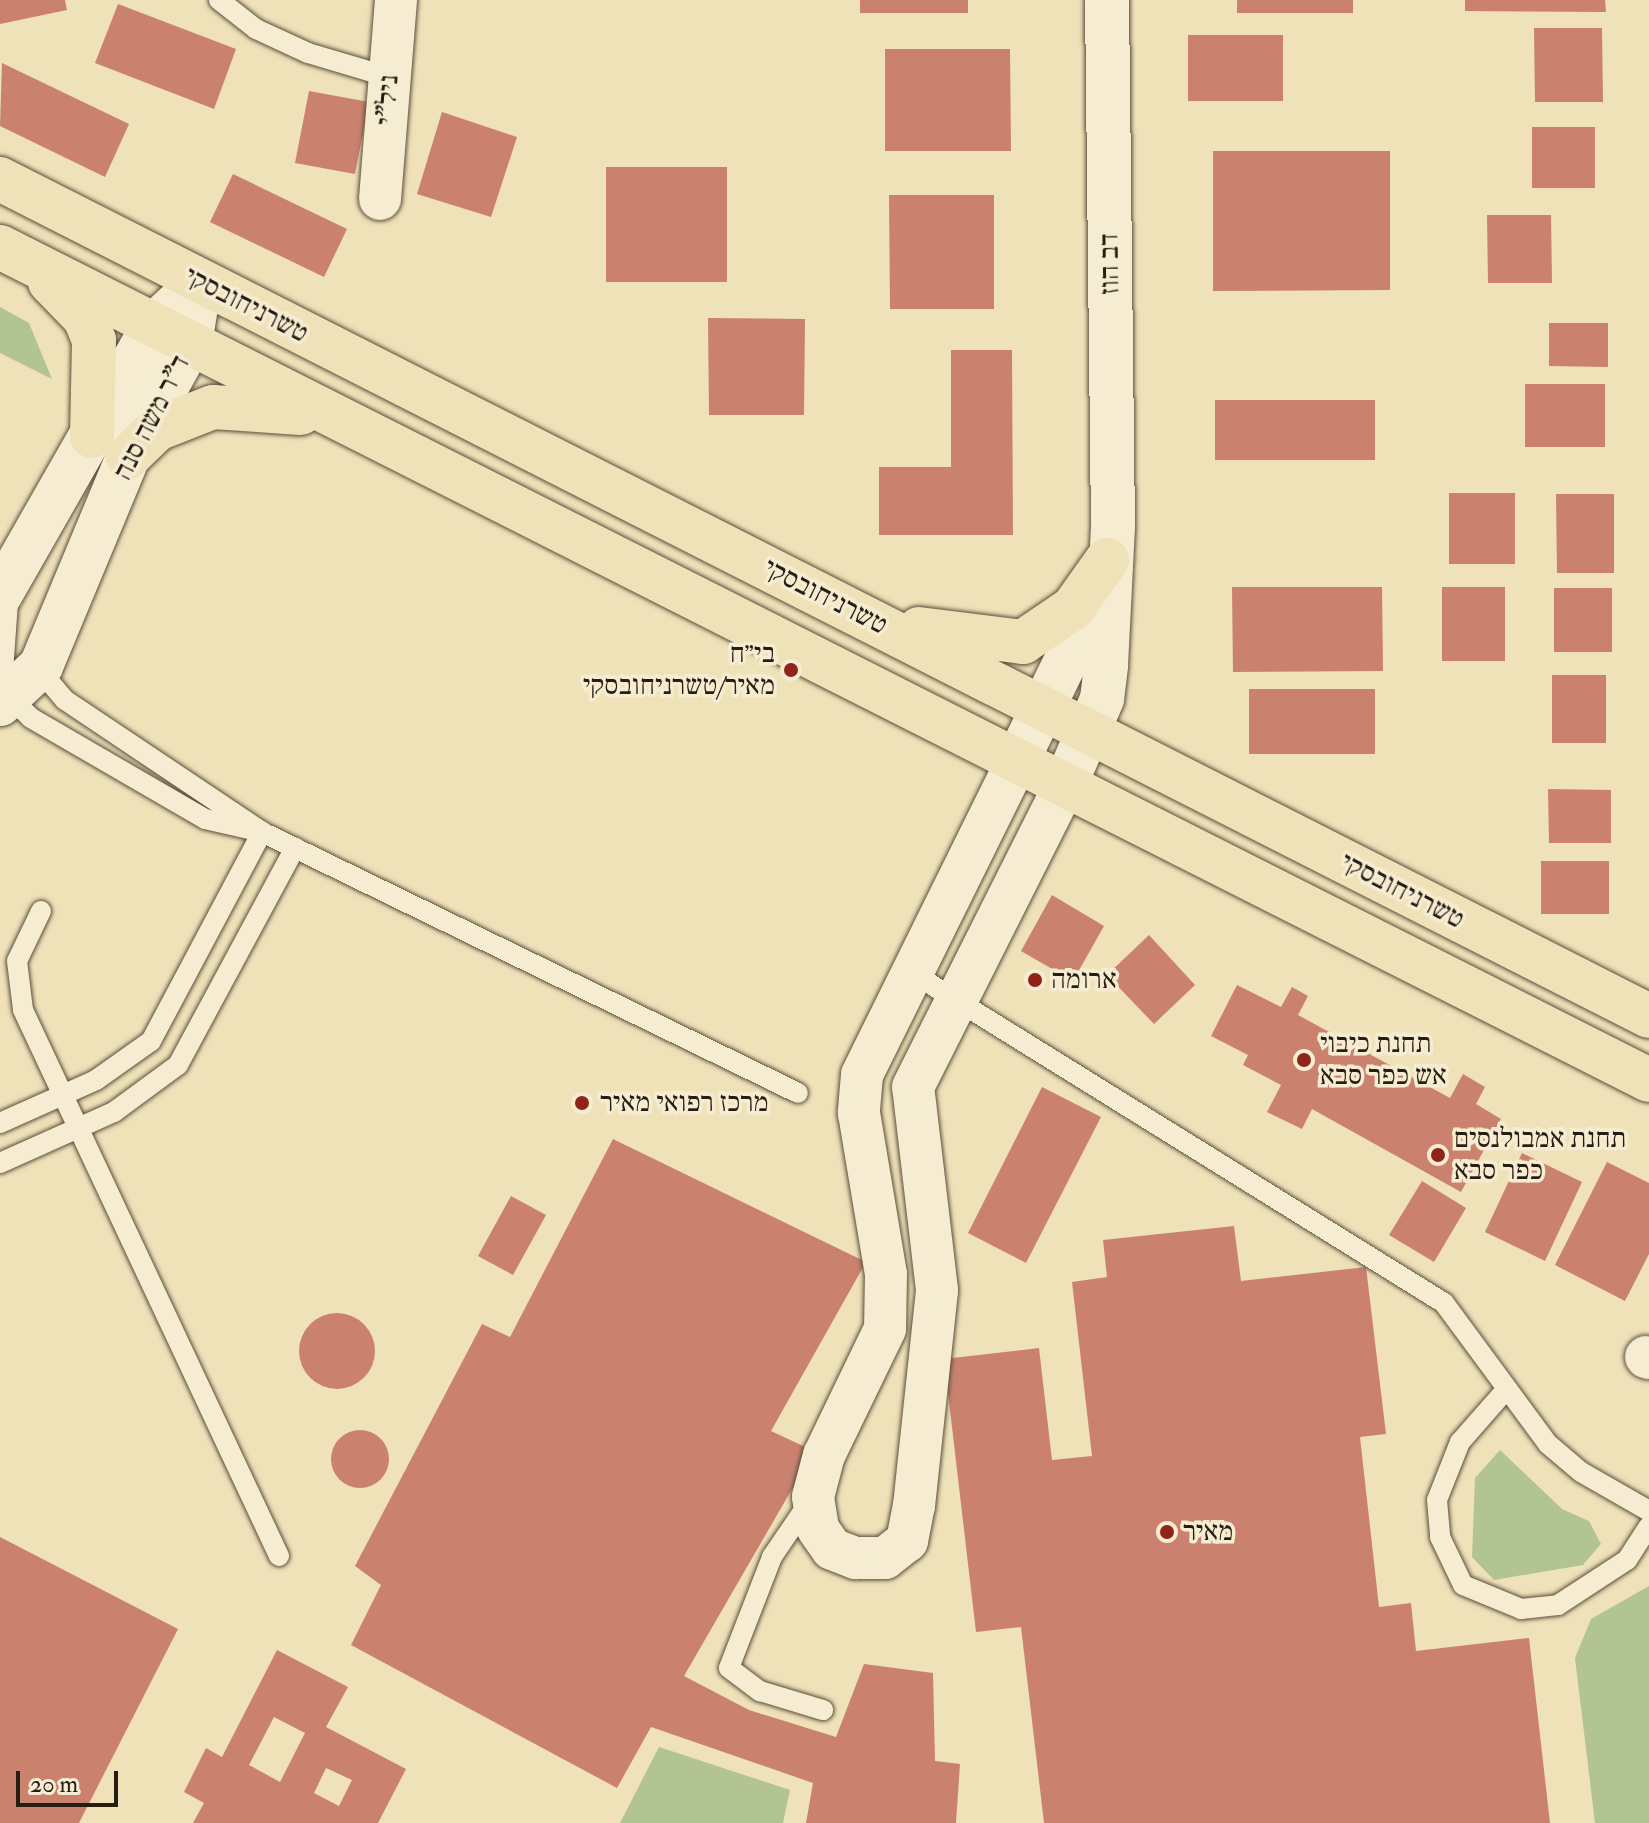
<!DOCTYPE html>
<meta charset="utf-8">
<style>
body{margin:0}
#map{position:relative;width:1649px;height:1823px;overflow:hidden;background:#efe1b8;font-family:"IM FELL Double Pica","Frank Ruhl Libre",serif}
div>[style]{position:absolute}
.green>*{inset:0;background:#b2c494}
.building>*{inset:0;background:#ca826f}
.round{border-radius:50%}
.roads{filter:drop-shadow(0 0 2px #5a4e3c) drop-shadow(0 0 2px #5a4e3c)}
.service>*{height:20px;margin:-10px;padding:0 10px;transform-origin:10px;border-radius:10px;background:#f5ecd1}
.minor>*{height:42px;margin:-21px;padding:0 21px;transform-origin:21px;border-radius:21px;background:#f5ecd1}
.tertiary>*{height:44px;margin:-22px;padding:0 22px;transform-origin:22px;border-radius:22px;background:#f5ecd1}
.primary>*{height:44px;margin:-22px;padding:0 22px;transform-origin:22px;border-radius:22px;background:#efe1b8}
.dots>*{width:22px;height:22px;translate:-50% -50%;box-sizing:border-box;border:4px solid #f5ecd1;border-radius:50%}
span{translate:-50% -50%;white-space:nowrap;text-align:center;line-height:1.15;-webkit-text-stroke:7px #f5ecd1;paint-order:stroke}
.street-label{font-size:28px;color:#281d13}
.poi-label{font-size:28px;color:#281d13}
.right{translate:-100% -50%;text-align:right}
.left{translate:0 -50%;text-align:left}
.scale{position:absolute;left:16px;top:1771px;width:102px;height:36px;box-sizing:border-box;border:4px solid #281d13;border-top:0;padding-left:10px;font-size:24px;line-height:28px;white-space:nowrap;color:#281d13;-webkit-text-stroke:6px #f5ecd1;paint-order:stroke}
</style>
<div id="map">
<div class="green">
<i style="clip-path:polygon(0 307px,29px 323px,52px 379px,0 353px)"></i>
<i style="clip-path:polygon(1500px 1450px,1562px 1509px,1589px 1521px,1601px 1544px,1583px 1565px,1494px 1580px,1472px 1557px,1475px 1478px)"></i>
<i style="clip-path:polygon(1649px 1586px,1649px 1823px,1595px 1823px,1575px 1658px,1591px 1619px)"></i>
<i style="clip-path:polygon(659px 1747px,790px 1790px,783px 1823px,620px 1823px)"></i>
</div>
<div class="building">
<i style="clip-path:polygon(0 0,65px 0,67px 10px,0 24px)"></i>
<i style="clip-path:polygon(860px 0,968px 0,968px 13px,860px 13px)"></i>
<i style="clip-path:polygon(1237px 0,1353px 0,1353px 13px,1237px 13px)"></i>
<i style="clip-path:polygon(1465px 0,1605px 0,1606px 12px,1465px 11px)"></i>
<i style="clip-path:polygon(118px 4px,236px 49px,214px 109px,95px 63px)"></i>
<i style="clip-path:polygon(1534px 28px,1602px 28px,1603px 102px,1535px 102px)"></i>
<i style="clip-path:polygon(1188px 35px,1283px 35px,1283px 101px,1188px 101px)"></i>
<i style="clip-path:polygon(885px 49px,1010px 49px,1011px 151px,885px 151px)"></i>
<i style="clip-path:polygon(2px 63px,129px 124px,105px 177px,0 126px)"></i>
<i style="clip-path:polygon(309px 91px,369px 102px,355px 174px,295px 163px)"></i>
<i style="clip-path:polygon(442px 112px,517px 137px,491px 217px,417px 194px)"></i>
<i style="clip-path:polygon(1532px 127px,1595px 127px,1595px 188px,1532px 188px)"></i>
<i style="clip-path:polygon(1213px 151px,1390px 151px,1390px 290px,1213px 291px)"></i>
<i style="clip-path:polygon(606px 167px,727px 167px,727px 282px,606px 282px)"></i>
<i style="clip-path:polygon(233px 174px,347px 229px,324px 277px,210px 222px)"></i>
<i style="clip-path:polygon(889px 195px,994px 195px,994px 309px,890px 309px)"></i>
<i style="clip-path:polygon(1487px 215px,1551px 215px,1552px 283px,1488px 283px)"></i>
<i style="clip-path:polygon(708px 318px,805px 319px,804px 415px,709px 415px)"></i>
<i style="clip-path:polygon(1549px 323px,1608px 323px,1608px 367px,1549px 366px)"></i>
<i style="clip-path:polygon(951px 350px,1012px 350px,1013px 535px,879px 535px,879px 467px,951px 467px)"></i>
<i style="clip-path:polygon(1525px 384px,1605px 384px,1605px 447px,1525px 447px)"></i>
<i style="clip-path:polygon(1215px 400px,1375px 400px,1375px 460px,1215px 460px)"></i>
<i style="clip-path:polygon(1449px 493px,1515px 493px,1515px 564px,1449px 564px)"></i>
<i style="clip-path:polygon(1556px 494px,1614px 494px,1614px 573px,1557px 573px)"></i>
<i style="clip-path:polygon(1232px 587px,1382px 587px,1383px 671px,1233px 672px)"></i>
<i style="clip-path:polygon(1442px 587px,1505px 587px,1505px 661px,1442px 661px)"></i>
<i style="clip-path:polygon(1554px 588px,1612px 588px,1612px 652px,1554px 652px)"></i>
<i style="clip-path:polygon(1552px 675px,1606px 675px,1606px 743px,1552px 743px)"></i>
<i style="clip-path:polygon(1249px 689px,1375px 689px,1375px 754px,1249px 754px)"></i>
<i style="clip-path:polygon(1548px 789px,1611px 790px,1611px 843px,1549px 843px)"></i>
<i style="clip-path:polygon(1541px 861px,1609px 861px,1609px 914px,1541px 914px)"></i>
<i style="clip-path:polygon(1052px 895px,1104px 926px,1073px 981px,1021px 951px)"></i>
<i style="clip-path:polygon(1149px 935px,1195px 985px,1154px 1024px,1107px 975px)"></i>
<i style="clip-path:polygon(1237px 985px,1281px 1007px,1292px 987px,1308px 996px,1298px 1015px,1450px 1098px,1463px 1074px,1485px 1087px,1476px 1104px,1501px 1119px,1461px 1192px,1312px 1109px,1302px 1129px,1267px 1112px,1281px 1085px,1243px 1065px,1248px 1055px,1211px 1036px)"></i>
<i style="clip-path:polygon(1042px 1087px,1101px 1117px,1026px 1263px,968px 1233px)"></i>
<i style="clip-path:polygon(613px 1139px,866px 1262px,771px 1431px,814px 1451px,684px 1676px,749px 1710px,836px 1737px,864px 1664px,933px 1673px,935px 1761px,960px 1764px,956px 1823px,806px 1823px,813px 1783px,651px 1727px,617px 1788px,351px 1645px,381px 1585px,355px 1566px,482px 1324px,510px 1337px)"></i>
<i style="clip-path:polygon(1522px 1153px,1582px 1182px,1545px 1261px,1485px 1232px)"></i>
<i style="clip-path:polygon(1607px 1162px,1649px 1183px,1649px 1254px,1625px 1301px,1555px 1265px)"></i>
<i style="clip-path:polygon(1422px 1181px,1466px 1208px,1434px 1262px,1389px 1235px)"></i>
<i style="clip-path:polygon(511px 1196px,546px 1215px,513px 1275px,478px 1256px)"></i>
<i style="clip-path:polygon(1234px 1226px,1241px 1281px,1366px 1267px,1386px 1434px,1360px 1437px,1379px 1607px,1411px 1603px,1416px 1651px,1529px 1638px,1550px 1823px,1044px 1823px,1021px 1627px,976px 1632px,944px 1359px,1039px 1348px,1052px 1460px,1092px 1456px,1072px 1282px,1107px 1277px,1103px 1240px)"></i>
<i class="round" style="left:299px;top:1313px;width:76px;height:76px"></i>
<i class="round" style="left:331px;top:1430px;width:58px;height:58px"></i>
<i style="clip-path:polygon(0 1537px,178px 1629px,79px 1823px,0 1823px)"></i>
<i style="clip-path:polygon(evenodd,277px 1650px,348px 1687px,326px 1727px,406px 1769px,378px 1823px,193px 1823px,204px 1803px,184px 1792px,206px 1748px,222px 1757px,277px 1650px,274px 1717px,305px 1733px,280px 1782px,249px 1765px,274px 1717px,277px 1650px,326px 1768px,352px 1780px,339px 1806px,314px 1793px,326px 1768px)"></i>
</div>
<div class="roads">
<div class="service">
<i style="left:219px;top:0;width:47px;rotate:38.1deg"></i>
<i style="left:256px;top:29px;width:57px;rotate:24.8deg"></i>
<i style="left:308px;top:53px;width:84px;rotate:16.5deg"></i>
<i style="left:9px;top:588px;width:83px;rotate:94.1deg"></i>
<i style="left:3px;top:671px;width:29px;rotate:72deg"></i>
<i style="left:12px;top:699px;width:27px;rotate:45deg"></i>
<i style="left:31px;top:718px;width:201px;rotate:30.1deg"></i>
<i style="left:205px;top:819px;width:54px;rotate:12.8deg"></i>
<i style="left:47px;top:660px;width:20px;rotate:87deg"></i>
<i style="left:48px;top:680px;width:26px;rotate:50deg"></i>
<i style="left:65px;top:700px;width:237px;rotate:33.8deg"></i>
<i style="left:262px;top:832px;width:596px;rotate:25.96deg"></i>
<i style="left:41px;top:911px;width:55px;rotate:115.6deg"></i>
<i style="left:17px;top:961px;width:49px;rotate:83deg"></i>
<i style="left:23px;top:1010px;width:603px;rotate:64.88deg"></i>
<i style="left:911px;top:972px;width:627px;rotate:31.84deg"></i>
<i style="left:1444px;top:1303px;width:175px;rotate:53.6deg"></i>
<i style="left:1548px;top:1444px;width:43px;rotate:40.3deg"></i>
<i style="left:1581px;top:1472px;width:78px;rotate:29.8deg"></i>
<i style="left:0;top:1123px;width:105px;rotate:-24.1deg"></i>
<i style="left:96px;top:1080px;width:67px;rotate:-35.3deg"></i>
<i style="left:151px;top:1041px;width:237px;rotate:-62deg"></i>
<i style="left:0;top:1163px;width:125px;rotate:-24.1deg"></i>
<i style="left:114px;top:1112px;width:79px;rotate:-36.3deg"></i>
<i style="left:178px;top:1065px;width:247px;rotate:-61.7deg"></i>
<i style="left:1504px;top:1392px;width:67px;rotate:131.3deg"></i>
<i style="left:1460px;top:1442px;width:62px;rotate:111.6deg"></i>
<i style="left:1437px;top:1500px;width:37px;rotate:85deg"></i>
<i style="left:1440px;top:1537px;width:53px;rotate:64.4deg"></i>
<i style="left:1463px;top:1585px;width:63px;rotate:22.5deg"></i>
<i style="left:1521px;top:1609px;width:37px;rotate:-6deg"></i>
<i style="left:1558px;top:1605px;width:82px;rotate:-33.1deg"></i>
<i style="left:1627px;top:1560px;width:40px;rotate:-57.1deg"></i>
<i style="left:810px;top:1501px;width:68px;rotate:124.2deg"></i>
<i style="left:772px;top:1557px;width:119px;rotate:111.2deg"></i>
<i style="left:729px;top:1668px;width:39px;rotate:37deg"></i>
<i style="left:760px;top:1691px;width:66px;rotate:16.8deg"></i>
</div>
<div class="minor">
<i style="left:380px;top:199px;width:200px;rotate:-85.4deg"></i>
<i style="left:1017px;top:761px;width:350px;rotate:116.3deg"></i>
<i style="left:862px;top:1075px;width:38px;rotate:95deg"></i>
<i style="left:859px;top:1113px;width:163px;rotate:80.5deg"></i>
<i style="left:886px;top:1274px;width:55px;rotate:91deg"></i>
<i style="left:885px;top:1329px;width:140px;rotate:115.8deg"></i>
<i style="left:824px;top:1455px;width:43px;rotate:104.7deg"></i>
<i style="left:813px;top:1497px;width:32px;rotate:81deg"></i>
<i style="left:818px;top:1529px;width:24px;rotate:55deg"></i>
<i style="left:832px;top:1549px;width:26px;rotate:21deg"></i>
<i style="left:856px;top:1558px;width:29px"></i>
<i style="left:885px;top:1558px;width:28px;rotate:-38deg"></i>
<i style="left:907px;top:1541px;width:36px;rotate:-79deg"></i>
<i style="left:914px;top:1506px;width:217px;rotate:-83.9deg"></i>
<i style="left:937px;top:1290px;width:204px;rotate:-96.7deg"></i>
<i style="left:913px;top:1087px;width:338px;rotate:-63.3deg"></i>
<i style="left:1646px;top:1357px;width:3px;rotate:18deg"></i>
</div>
<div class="tertiary">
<i style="left:0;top:595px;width:311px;rotate:-60.3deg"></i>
<i style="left:154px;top:325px;width:37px;rotate:-43deg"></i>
<i style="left:0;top:704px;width:56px;rotate:-42.8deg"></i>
<i style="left:41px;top:666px;width:226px;rotate:-67.4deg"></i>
<i style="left:128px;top:457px;width:129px;rotate:-61.2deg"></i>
<i style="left:190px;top:344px;width:63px;rotate:-80.8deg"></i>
<i style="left:1017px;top:761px;width:187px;rotate:-64deg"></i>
<i style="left:1065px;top:785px;width:94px;rotate:-66.7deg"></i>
<i style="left:1102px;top:699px;width:34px;rotate:-83deg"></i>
<i style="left:1106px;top:665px;width:137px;rotate:-87.1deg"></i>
<i style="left:1113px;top:528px;width:528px;rotate:-90.65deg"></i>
</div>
<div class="primary">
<i style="left:0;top:179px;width:1849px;rotate:26.91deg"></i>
<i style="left:0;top:247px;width:1847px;rotate:26.8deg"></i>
<i style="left:50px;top:282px;width:50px;rotate:45.8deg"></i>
<i style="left:85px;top:318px;width:24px;rotate:68deg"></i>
<i style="left:94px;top:340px;width:96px;rotate:91.2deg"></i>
<i style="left:128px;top:457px;width:40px;rotate:-44deg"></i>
<i style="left:157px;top:429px;width:60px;rotate:-21.4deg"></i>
<i style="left:213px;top:407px;width:88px;rotate:3.9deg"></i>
<i style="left:919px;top:629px;width:105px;rotate:7.1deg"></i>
<i style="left:1023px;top:642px;width:60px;rotate:-34.2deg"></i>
<i style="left:1073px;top:608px;width:59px;rotate:-54.7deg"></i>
</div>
</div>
<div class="dots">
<i style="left:791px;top:670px;background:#8f2418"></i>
<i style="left:1035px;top:980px;background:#8f2418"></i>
<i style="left:1304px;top:1060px;background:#8f2418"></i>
<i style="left:582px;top:1103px;background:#8f2418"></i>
<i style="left:1438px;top:1155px;background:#8f2418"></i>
<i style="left:1167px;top:1532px;background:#8f2418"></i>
</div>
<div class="street-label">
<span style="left:388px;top:100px;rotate:-86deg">ניל"י</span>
<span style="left:1110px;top:264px;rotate:-91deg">דב הוז</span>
<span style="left:246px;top:305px;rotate:27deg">טשרניחובסקי</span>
<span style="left:152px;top:418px;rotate:-63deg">ד"ר משה סנה</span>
<span style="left:825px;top:597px;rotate:27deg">טשרניחובסקי</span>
<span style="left:1402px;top:891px;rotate:27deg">טשרניחובסקי</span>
</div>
<div class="poi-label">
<span class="right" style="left:775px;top:670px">בי״ח<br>מאיר/טשרניחובסקי</span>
<span class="left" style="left:1051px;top:980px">ארומה</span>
<span class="left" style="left:1320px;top:1060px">תחנת כיבוי<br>אש כפר סבא</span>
<span class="left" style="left:600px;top:1103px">מרכז רפואי מאיר</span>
<span class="left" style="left:1454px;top:1155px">תחנת אמבולנסים<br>כפר סבא</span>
<span class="left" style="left:1183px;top:1532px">מאיר</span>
</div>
<div class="scale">20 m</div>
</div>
